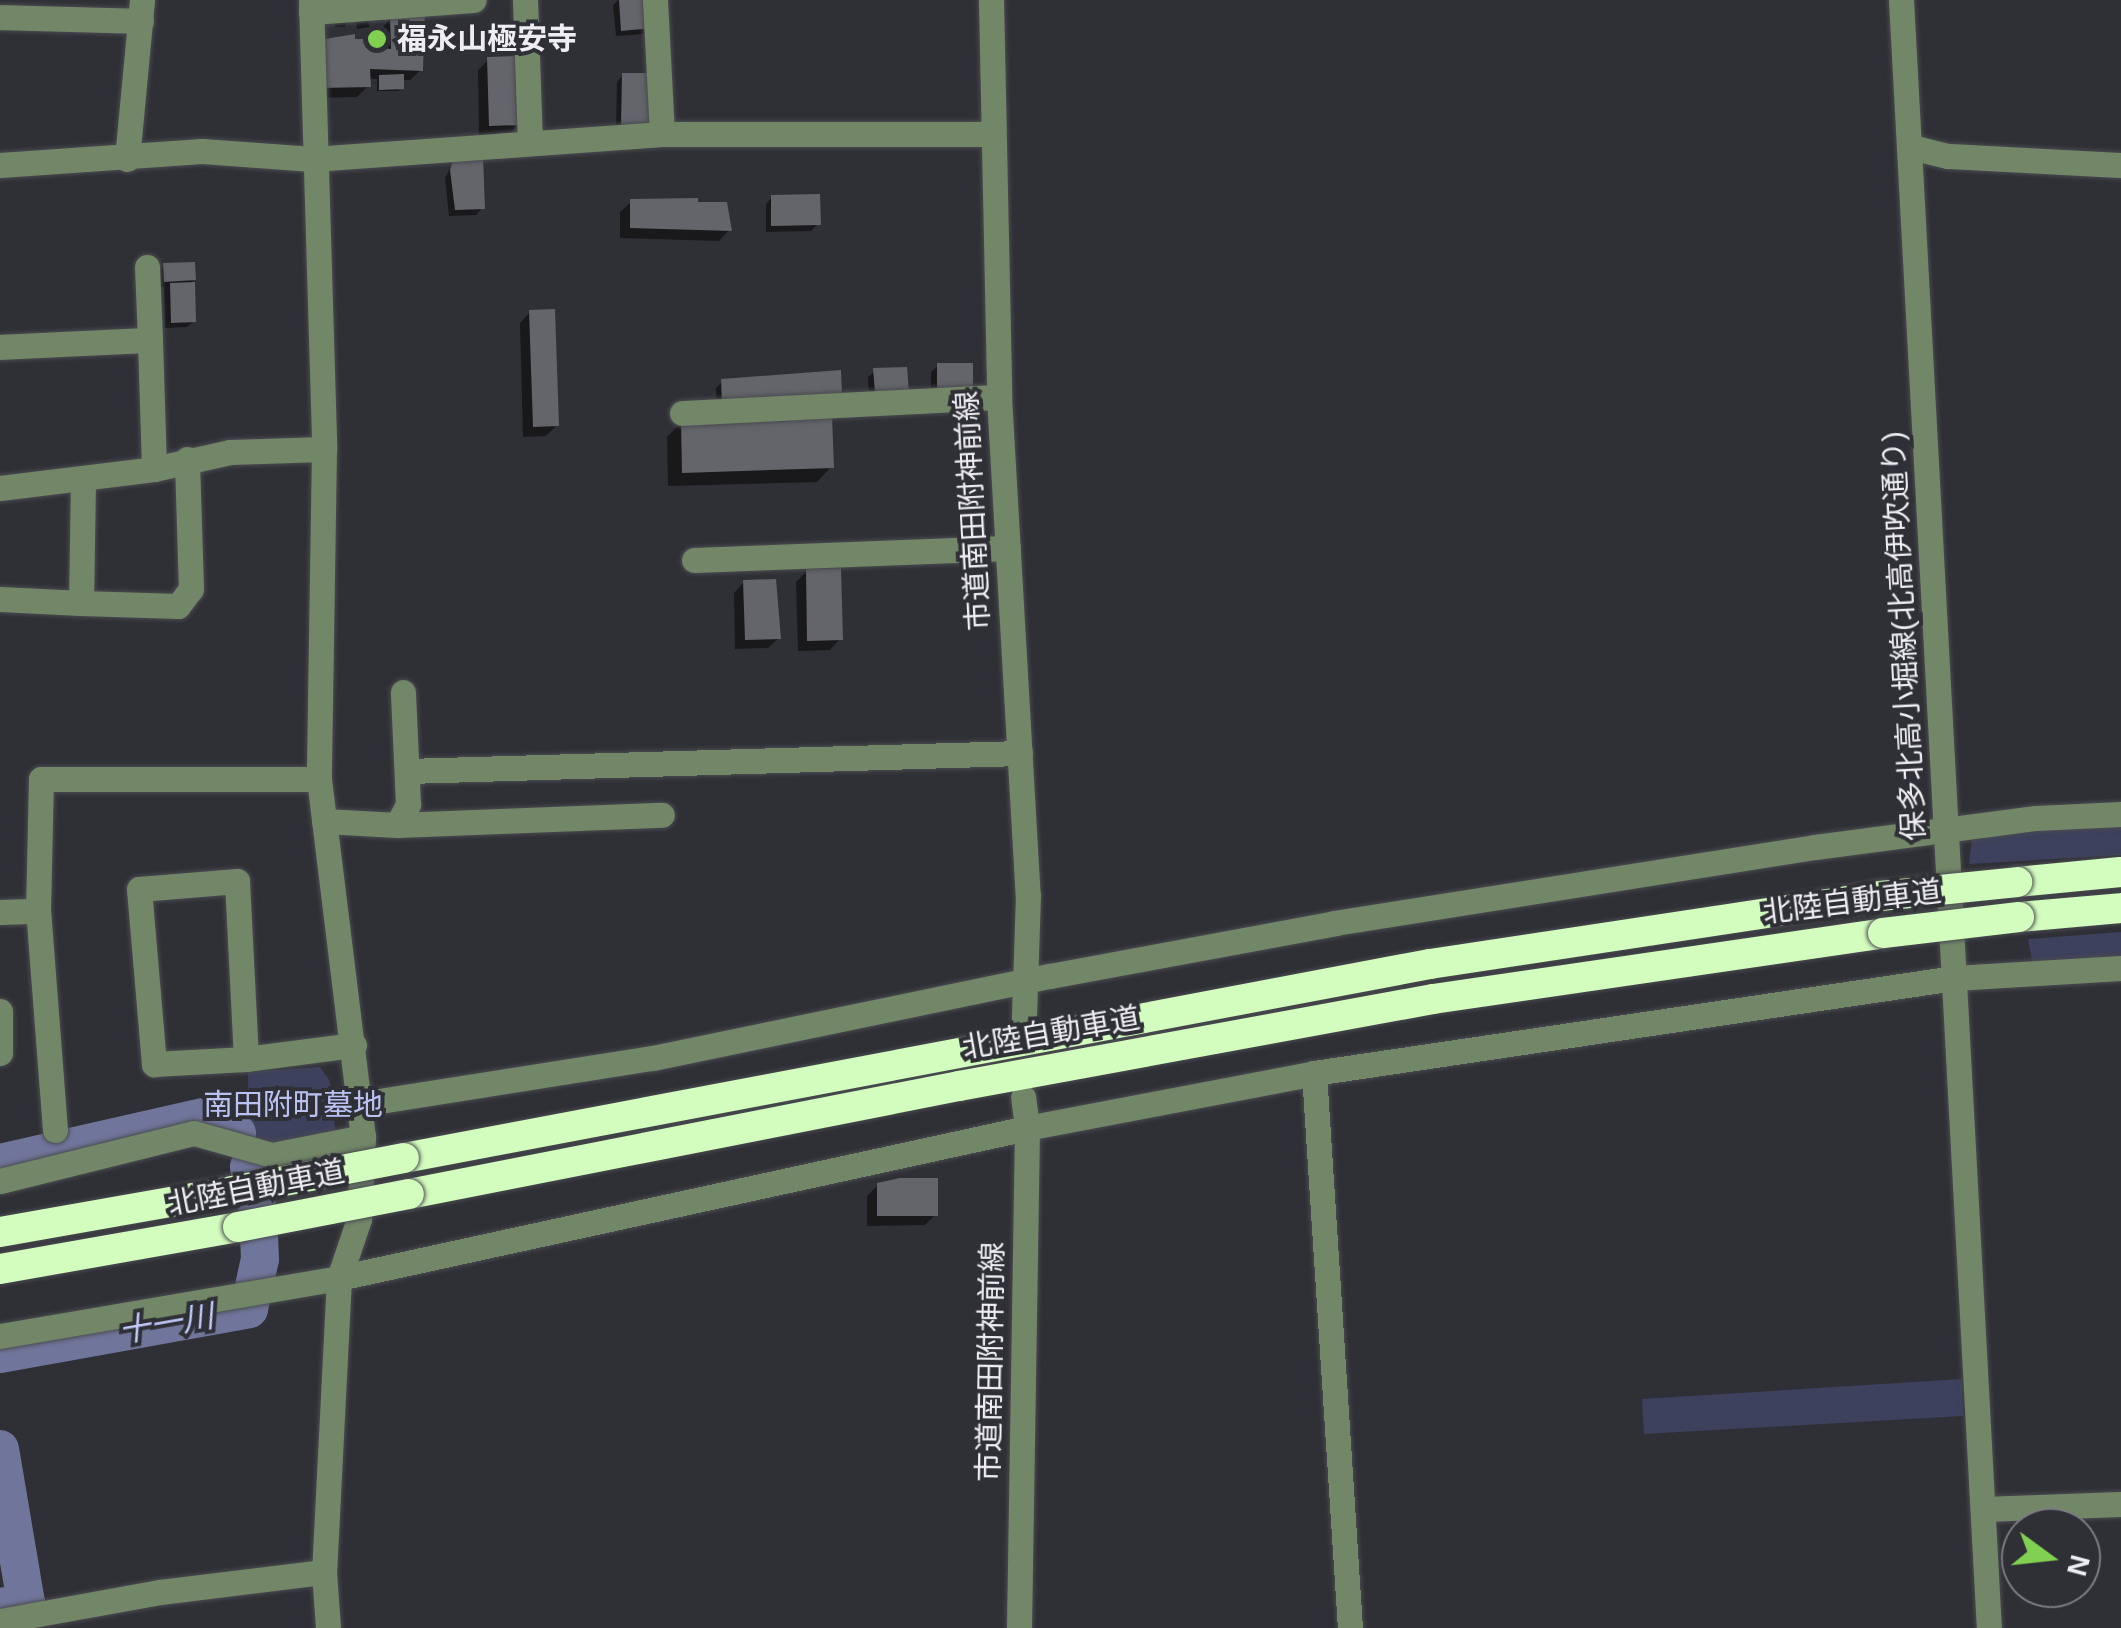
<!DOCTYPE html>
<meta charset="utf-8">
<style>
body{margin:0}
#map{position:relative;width:2121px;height:1628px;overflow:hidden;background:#2f3036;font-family:Helvetica,"Noto Sans JP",sans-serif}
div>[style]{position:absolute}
.green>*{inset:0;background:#3d415d}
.shadow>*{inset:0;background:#0007}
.river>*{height:38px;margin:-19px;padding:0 19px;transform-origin:19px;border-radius:19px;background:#70769b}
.building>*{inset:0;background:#63656b}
.roads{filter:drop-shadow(0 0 2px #4a4b50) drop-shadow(0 0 2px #4a4b50)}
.minor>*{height:25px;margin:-12.5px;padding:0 12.5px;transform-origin:12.5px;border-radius:12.5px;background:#728768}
.highway>*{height:30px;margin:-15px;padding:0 15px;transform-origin:15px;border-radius:15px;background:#d3fdbe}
.bridges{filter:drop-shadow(0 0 2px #4a4b50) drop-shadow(0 0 2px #4a4b50)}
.highway-bridge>*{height:30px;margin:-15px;padding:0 15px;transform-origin:15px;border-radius:15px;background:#d3fdbe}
.dots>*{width:28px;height:28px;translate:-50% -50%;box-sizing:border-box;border:5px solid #2f3036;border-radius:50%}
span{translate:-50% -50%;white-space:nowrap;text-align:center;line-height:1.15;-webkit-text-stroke:8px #2f3036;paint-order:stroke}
.poi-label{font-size:30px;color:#eeeef2;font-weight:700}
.left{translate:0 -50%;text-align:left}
.street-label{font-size:30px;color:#eeeef2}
.park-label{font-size:30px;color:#bac2f4}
.water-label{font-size:32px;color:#c3cbfd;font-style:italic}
.north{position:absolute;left:2001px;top:1508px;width:100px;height:100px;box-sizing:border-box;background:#2f3036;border:2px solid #7b7c81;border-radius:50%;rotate:105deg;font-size:28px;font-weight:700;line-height:40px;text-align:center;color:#eeeef2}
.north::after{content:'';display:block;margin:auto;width:35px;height:45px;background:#81d051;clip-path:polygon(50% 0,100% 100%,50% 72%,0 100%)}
</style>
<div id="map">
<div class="green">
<i style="clip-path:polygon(2121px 819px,2121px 855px,1969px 864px,1972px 838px)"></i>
<i style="clip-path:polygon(2121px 932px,2121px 958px,2033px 965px,2028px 939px)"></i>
<i style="clip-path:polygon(320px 1067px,330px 1081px,336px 1137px,249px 1146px,248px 1072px)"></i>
<i style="clip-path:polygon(1962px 1379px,1963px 1416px,1644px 1434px,1642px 1399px)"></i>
</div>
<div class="shadow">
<i style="clip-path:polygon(618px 0,648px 0,651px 27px,644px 34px,616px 36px,613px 5px)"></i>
<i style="clip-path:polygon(368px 16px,369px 27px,357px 29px,356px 19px)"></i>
<i style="clip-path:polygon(348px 18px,345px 27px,335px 27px,335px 21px)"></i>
<i style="clip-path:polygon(391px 18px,421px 70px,410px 80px,401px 80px,399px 91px,377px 91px,377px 79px,368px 79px,368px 86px,357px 97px,311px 98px,364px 49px,381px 50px,381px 29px)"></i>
<i style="clip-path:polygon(488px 60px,519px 124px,508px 135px,479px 136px,478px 70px)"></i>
<i style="clip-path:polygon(623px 75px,646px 132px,616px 132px,617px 82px)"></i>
<i style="clip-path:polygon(455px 159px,482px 208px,476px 215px,449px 216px,445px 178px)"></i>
<i style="clip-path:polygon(772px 197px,818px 224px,811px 231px,766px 232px,766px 204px)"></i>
<i style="clip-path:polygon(631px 202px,695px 205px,729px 212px,729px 230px,719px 241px,620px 238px,620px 212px)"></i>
<i style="clip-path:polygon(192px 265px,194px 321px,187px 327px,165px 328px,164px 287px,158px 287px,158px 273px,164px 266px)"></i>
<i style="clip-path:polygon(530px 312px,557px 425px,546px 436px,523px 437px,520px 323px)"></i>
<i style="clip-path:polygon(970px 365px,931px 395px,931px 372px,938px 366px)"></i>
<i style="clip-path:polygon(905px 369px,869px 397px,868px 377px,875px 371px)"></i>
<i style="clip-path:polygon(722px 382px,789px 403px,717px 410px,716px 388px)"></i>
<i style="clip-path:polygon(682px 422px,831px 467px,817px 482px,668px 486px,667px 437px)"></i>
<i style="clip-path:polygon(807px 571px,840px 639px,830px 650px,798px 651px,796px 582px)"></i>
<i style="clip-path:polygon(744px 582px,779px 638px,768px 648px,735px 649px,734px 593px)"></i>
<i style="clip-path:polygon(878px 1185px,936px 1214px,925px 1225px,867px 1226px,867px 1196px)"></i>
</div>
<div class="river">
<i style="left:0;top:1163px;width:217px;rotate:-12.8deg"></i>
<i style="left:212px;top:1115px;width:31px;rotate:36deg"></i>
<i style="left:0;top:1354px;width:253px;rotate:-10.2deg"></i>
<i style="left:249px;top:1309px;width:51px;rotate:-77.6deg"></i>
<i style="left:260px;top:1259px;width:48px;rotate:-92.4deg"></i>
<i style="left:258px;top:1211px;width:45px;rotate:-101.6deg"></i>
<i style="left:0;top:1449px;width:155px;rotate:80.4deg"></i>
<i style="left:26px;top:1602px;width:26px;rotate:169deg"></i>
</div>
<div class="building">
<i style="clip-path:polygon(619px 0,651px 0,653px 28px,621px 31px)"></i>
<i style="clip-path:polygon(425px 10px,423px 71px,370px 69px,371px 87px,320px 88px,319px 40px,355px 34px,355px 39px,367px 39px,367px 46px,391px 49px,390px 16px)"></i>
<i style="clip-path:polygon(520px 56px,521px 125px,489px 126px,487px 57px)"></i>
<i style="clip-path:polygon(622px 73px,650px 73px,655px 126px,621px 126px)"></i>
<i style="clip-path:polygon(404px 74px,404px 89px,379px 90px,379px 75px)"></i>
<i style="clip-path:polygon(483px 156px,485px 209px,455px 210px,450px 170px,454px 157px)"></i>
<i style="clip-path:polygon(820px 194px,821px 225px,771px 226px,771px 195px)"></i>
<i style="clip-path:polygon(698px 198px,698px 202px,727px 202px,732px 231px,630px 228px,630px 199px)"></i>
<i style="clip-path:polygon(195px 262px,196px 280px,164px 282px,163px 263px)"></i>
<i style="clip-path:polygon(195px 282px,196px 322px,171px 323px,170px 283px)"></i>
<i style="clip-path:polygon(555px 309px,559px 426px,533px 427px,529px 310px)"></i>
<i style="clip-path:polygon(937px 363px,973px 363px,973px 392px,937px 389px)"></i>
<i style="clip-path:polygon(907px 367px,909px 393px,875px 392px,873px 368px)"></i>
<i style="clip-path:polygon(841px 370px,842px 395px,722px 405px,721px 379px)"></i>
<i style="clip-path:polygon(832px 415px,834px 468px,682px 473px,681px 420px)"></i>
<i style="clip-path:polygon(841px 568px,843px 640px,807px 641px,806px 569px)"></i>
<i style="clip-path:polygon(776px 579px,781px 639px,745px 640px,743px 580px)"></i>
<i style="clip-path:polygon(900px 1178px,938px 1178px,938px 1216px,877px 1216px,877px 1183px)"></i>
</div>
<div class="roads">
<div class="minor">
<i style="left:311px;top:0;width:449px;rotate:88.3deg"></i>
<i style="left:324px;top:449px;width:330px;rotate:90.9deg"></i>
<i style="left:319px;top:779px;width:361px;rotate:83deg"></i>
<i style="left:363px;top:1137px;width:82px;rotate:92.8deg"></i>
<i style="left:359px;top:1219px;width:62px;rotate:108.7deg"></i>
<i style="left:339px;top:1278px;width:294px;rotate:92.9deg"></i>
<i style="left:324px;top:1572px;width:56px;rotate:85.9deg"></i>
<i style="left:525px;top:0;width:142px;rotate:88deg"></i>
<i style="left:655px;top:0;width:134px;rotate:87deg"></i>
<i style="left:991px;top:0;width:397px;rotate:88.8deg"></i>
<i style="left:999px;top:397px;width:499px;rotate:86.7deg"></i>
<i style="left:1028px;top:895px;width:123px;rotate:91.9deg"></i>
<i style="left:1901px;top:0;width:1630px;rotate:86.91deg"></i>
<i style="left:311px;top:12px;width:163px;rotate:-4.2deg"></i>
<i style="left:0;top:17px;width:141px;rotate:1.6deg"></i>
<i style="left:1911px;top:147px;width:38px;rotate:14deg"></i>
<i style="left:1948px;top:156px;width:173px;rotate:3deg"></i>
<i style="left:127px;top:159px;width:160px;rotate:-84.6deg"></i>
<i style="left:0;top:165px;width:202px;rotate:-4deg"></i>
<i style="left:202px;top:151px;width:111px;rotate:4.1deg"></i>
<i style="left:313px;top:159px;width:350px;rotate:-4.1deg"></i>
<i style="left:662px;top:134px;width:328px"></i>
<i style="left:147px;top:267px;width:73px;rotate:87.6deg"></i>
<i style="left:0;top:347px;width:150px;rotate:-2.7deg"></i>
<i style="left:150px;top:340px;width:129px;rotate:88.2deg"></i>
<i style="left:682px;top:413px;width:317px;rotate:-2.9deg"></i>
<i style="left:83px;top:479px;width:124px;rotate:90.9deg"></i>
<i style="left:81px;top:603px;width:97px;rotate:1.8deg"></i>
<i style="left:178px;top:606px;width:21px;rotate:-53deg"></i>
<i style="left:191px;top:589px;width:130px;rotate:-91.8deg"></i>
<i style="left:0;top:488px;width:155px;rotate:-7deg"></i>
<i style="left:154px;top:469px;width:78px;rotate:-12.6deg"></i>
<i style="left:230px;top:452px;width:94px;rotate:-1.8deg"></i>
<i style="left:694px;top:560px;width:314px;rotate:-2.2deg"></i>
<i style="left:0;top:599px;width:81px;rotate:2.8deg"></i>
<i style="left:407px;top:771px;width:613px;rotate:-1.68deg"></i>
<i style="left:324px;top:821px;width:73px;rotate:3.1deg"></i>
<i style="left:397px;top:825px;width:265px;rotate:-2.2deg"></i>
<i style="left:397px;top:825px;width:24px;rotate:-62deg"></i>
<i style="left:408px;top:804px;width:112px;rotate:-92.6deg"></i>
<i style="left:0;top:912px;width:38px;rotate:-2deg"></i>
<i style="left:0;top:1011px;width:42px;rotate:90deg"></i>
<i style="left:246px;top:1059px;width:178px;rotate:-92.9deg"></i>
<i style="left:237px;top:881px;width:98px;rotate:175.3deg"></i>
<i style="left:139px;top:889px;width:176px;rotate:85.1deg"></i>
<i style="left:154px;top:1064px;width:92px;rotate:-3.1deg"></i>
<i style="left:246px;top:1059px;width:109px;rotate:-7.4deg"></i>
<i style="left:1314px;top:1073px;width:556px;rotate:86.29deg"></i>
<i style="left:361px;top:1104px;width:296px;rotate:-9deg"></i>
<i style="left:653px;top:1058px;width:405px;rotate:-11.7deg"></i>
<i style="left:1050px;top:976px;width:290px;rotate:-10.5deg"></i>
<i style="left:1335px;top:923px;width:486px;rotate:-9deg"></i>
<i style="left:1815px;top:847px;width:223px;rotate:-7.5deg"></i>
<i style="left:2036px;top:818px;width:85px;rotate:-2.7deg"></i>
<i style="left:55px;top:1130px;width:220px;rotate:-94.4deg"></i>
<i style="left:38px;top:911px;width:132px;rotate:-88.7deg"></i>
<i style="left:41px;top:779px;width:278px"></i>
<i style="left:0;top:1181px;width:200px;rotate:-13.9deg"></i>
<i style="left:194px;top:1133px;width:81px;rotate:15.8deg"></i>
<i style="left:272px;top:1155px;width:93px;rotate:-11.2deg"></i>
<i style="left:0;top:1336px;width:344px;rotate:-9.7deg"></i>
<i style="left:339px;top:1278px;width:704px;rotate:-12.3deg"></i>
<i style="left:1027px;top:1128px;width:292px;rotate:-10.8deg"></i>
<i style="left:1314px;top:1073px;width:647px;rotate:-8.44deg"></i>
<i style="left:1954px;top:978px;width:167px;rotate:-3.4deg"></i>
<i style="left:1983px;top:1509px;width:138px;rotate:-2.1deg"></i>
<i style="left:0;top:1621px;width:163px;rotate:-10.3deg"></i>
<i style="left:160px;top:1592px;width:165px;rotate:-7deg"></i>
<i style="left:1019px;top:1628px;width:500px;rotate:-89.08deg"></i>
<i style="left:1027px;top:1128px;width:31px;rotate:-97deg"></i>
</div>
<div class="highway">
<i style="left:2017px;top:882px;width:104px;rotate:-5.5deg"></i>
<i style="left:2019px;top:917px;width:102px;rotate:-5deg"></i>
<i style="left:404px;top:1158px;width:1044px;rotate:-10.71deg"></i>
<i style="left:1430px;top:964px;width:455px;rotate:-8.6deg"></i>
<i style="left:409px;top:1194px;width:561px;rotate:-11.11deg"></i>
<i style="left:959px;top:1086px;width:482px;rotate:-10.4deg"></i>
<i style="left:1433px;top:999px;width:455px;rotate:-8.3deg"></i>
<i style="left:0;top:1232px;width:236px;rotate:-10deg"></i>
<i style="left:0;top:1269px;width:242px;rotate:-10deg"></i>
</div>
</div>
<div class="bridges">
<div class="highway-bridge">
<i style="left:1880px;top:896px;width:138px;rotate:-5.8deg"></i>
<i style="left:1883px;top:933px;width:137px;rotate:-6.7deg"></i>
<i style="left:232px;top:1191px;width:175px;rotate:-10.9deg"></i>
<i style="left:238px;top:1227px;width:174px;rotate:-10.9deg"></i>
</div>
</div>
<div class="dots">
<i style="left:377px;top:39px;background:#81d051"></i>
</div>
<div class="poi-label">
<span class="left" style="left:397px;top:39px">福永山極安寺</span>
</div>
<div class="street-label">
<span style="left:973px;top:511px;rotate:-93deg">市道南田附神前線</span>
<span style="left:1904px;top:636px;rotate:-93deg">保多北高小堀線(北高伊吹通り)</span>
<span style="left:1852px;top:902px;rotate:-7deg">北陸自動車道</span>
<span style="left:1051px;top:1033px;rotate:-10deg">北陸自動車道</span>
<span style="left:256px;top:1188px;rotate:-11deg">北陸自動車道</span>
<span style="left:991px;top:1362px;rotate:-89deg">市道南田附神前線</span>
</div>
<div class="park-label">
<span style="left:293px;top:1105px">南田附町墓地</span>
</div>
<div class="water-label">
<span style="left:166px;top:1324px;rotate:-10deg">十一川</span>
</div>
<div class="north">N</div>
</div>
